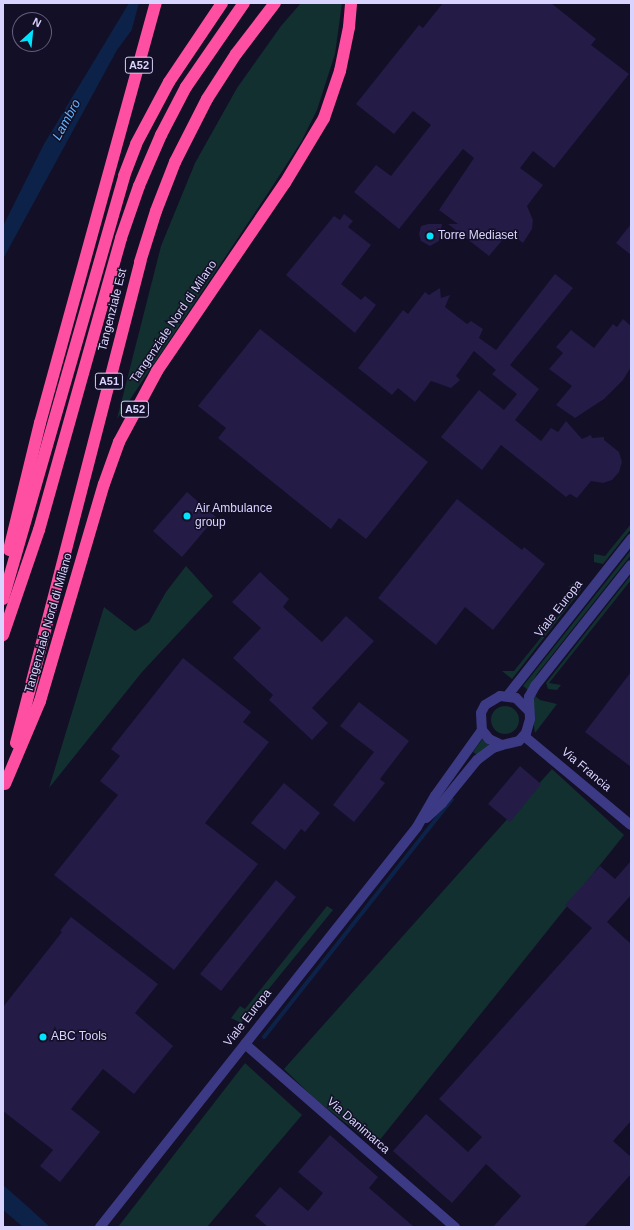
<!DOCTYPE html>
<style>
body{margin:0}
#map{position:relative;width:634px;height:1230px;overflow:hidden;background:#130f26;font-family:Arial,sans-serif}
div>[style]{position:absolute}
.green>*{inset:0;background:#12302f}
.round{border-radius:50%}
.water>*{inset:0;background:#0c2248}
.pier>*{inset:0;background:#130f26}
.stream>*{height:4px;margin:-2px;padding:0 2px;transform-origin:2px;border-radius:2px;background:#0c2248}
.building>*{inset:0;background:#241b47}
.minor>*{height:10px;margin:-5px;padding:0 5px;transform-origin:5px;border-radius:5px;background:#3d3a85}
.highway>*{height:12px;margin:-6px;padding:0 6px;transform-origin:6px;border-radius:6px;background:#ff4fa3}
.dots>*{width:11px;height:11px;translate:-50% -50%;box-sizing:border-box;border:2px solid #130f26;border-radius:50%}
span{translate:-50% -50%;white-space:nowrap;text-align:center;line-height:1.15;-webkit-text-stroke:3px #130f26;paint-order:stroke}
.shield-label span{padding:1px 3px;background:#130f26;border:1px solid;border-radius:3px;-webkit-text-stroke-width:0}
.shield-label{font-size:11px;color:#d9d4ff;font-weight:700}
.poi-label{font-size:12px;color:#d9d4ff}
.left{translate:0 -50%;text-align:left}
.street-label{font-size:12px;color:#d9d4ff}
.water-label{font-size:13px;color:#62b6ff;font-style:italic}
.frame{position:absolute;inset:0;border:4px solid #d9d4ff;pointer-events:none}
.north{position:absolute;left:12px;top:12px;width:40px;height:40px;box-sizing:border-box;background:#130f26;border:1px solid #625e7d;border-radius:50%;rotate:27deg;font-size:11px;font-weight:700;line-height:16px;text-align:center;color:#d9d4ff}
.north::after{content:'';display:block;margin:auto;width:14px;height:18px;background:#00e5ff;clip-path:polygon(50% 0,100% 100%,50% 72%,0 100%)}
</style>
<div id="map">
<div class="green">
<i style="clip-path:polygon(301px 3px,342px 3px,335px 54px,317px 110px,301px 142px,270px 190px,117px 419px,161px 246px,195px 163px,237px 88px,281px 26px)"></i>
<i style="clip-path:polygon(631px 524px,631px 529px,603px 564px,594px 562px,594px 554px,605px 556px)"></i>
<i style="clip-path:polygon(631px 550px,631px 555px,537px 674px,528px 690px,523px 686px)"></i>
<i style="clip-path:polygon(186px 566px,213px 596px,142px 672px,49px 788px,104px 607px,135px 631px,149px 622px,166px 592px)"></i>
<i style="clip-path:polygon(631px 575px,631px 580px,549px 683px,561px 685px,557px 690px,548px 689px,546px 683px)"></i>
<i style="clip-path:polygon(574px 583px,581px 586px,581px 590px,512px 679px,502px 671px,514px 671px,580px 589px,568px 587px)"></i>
<i style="clip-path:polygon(535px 696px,540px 700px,557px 704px,535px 733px,531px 707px)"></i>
<i class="round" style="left:491px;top:706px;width:28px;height:28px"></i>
<i style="clip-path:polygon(483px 738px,489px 745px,477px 755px,473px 752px)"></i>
<i style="clip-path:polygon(552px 769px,624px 835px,375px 1146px,315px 1099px,284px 1069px)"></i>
<i style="clip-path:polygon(327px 906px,333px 910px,241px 1023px,231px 1018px,240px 1006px,245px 1009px)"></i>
<i style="clip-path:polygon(245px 1063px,302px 1115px,207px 1227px,118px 1227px)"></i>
</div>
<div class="water">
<i style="clip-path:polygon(129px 3px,152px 3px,117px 50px,3px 259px,3px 226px,44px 144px)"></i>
<i style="clip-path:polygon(3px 1185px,27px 1206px,50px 1227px,23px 1227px,3px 1210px)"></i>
</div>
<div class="pier">
<i style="clip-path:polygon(139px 3px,154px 3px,130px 36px)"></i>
</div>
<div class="stream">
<i style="left:264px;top:1037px;width:303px;rotate:-51.7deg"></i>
</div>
<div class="building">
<i style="clip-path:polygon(443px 3px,551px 3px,596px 39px,591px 45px,629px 74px,554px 168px,533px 151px,520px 168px,543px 185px,527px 206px,533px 220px,532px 229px,523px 243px,509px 232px,489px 256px,448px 224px,458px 224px,439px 210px,474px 158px,463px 149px,399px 229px,354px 192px,376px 165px,391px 176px,431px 125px,413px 111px,394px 134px,356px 104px,419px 25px,423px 28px)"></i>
<i style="clip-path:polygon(344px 214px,353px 221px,348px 227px,371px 245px,341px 284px,361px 300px,365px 296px,376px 305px,355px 333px,286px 275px,334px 216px,340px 220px)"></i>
<i style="clip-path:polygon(428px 224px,442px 224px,439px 241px,430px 246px,421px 241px,419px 234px,421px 226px)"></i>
<i style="clip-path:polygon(631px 224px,631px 255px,616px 243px)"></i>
<i style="clip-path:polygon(555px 274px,573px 288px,510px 365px,539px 389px,515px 420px,541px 441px,551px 428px,558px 432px,566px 421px,582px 439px,591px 435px,592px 438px,604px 437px,604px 440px,619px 452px,622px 462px,619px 472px,612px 480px,603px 483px,591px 481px,577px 498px,570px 494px,566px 497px,501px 445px,482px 470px,441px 437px,479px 390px,504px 410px,517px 394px,492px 374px,496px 370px,474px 351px,456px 376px,460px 380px,451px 388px,431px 381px,415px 402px,398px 388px,392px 395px,358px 368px,403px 310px,408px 314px,425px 292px,429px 295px,440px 288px,441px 298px,450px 295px,445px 307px,467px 324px,471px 321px,483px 329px,479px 338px,496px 350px)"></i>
<i style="clip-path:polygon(623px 319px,631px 326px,631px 367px,623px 380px,604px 399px,575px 418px,556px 405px,572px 386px,549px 369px,563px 353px,556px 347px,571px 330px,594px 348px,613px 324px,617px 327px)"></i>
<i style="clip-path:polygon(260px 329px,428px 462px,366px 539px,339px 518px,331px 529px,218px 438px,226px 428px,198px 406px)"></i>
<i style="clip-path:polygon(187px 492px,216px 517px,182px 557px,153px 531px)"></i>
<i style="clip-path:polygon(457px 499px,522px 550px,524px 547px,545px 564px,493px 630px,465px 607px,436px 645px,378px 598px)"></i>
<i style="clip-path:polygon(260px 572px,289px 599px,283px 607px,322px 642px,346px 616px,374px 641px,312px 708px,328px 723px,312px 740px,269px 700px,273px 695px,233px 658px,261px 628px,232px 602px)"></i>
<i style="clip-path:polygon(183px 658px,251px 712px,243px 722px,269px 742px,205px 823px,258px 864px,174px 970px,54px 875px,118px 795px,100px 781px,120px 756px,111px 749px)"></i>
<i style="clip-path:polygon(631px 672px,631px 767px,585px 732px)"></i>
<i style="clip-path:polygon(359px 702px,409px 741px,380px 779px,385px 783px,354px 822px,333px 805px,374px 752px,340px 726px)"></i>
<i style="clip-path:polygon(520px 766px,541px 784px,510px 822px,488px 804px)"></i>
<i style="clip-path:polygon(284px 783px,320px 813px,305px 832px,301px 829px,285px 850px,251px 823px)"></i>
<i style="clip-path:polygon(631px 861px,631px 895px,607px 922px,631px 944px,631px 1121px,613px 1141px,631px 1157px,631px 1174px,584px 1227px,493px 1227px,521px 1196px,486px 1164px,452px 1203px,393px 1151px,426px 1114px,468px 1152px,482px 1137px,439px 1099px,592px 928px,565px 905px,600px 866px,615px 879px)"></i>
<i style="clip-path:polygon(276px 880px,296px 897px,221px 991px,200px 974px)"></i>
<i style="clip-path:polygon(71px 917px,158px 984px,135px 1013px,173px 1046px,134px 1094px,103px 1069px,71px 1109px,100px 1132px,60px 1182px,40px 1166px,53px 1150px,3px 1111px,3px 1007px,62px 932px,60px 931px)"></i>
<i style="clip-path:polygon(330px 1135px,378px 1177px,369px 1188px,414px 1227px,268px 1227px,255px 1216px,280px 1187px,308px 1211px,323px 1193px,298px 1172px)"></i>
</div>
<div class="minor">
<i style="left:508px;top:695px;width:199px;rotate:-51.7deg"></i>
<i style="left:528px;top:710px;width:17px;rotate:-135deg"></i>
<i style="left:516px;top:698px;width:16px;rotate:-173deg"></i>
<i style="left:500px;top:696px;width:17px;rotate:149deg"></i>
<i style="left:485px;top:705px;width:9px;rotate:117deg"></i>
<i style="left:481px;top:713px;width:17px;rotate:87deg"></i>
<i style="left:482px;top:730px;width:11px;rotate:52deg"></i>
<i style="left:489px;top:739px;width:14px;rotate:25deg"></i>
<i style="left:502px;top:745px;width:17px;rotate:-13deg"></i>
<i style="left:519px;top:741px;width:11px;rotate:-49deg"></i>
<i style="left:526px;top:733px;width:15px;rotate:-74deg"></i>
<i style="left:530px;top:719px;width:22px;rotate:-93deg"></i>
<i style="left:529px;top:697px;width:13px;rotate:-61deg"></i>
<i style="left:535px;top:686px;width:154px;rotate:-51.6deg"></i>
<i style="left:524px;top:736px;width:139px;rotate:39.8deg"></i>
<i style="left:426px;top:818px;width:22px;rotate:-43deg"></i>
<i style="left:442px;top:803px;width:55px;rotate:-50.9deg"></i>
<i style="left:477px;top:760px;width:20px;rotate:-37deg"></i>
<i style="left:493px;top:748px;width:9px;rotate:-18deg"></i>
<i style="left:245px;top:1044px;width:279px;rotate:41.1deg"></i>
<i style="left:100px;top:1227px;width:510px;rotate:-51.6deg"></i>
<i style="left:417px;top:827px;width:36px;rotate:-60deg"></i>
<i style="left:435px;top:796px;width:81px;rotate:-54.5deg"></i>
</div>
<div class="highway">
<i style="left:9px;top:550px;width:131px;rotate:-76.3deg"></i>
<i style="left:40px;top:423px;width:436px;rotate:-74.6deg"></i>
<i style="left:3px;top:599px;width:440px;rotate:-74deg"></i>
<i style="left:124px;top:176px;width:34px;rotate:-69deg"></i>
<i style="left:136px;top:144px;width:70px;rotate:-62deg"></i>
<i style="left:169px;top:82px;width:95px;rotate:-56.1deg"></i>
<i style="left:3px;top:635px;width:111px;rotate:-71.1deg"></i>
<i style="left:39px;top:530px;width:303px;rotate:-74.3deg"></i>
<i style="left:121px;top:238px;width:55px;rotate:-70.9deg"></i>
<i style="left:139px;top:186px;width:56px;rotate:-66.7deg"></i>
<i style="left:161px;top:135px;width:54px;rotate:-62.5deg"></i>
<i style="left:186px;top:87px;width:102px;rotate:-55.4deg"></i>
<i style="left:16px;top:743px;width:497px;rotate:-75.5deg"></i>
<i style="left:140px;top:262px;width:53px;rotate:-72.6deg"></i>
<i style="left:156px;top:211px;width:53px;rotate:-68.8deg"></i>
<i style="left:175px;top:162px;width:71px;rotate:-63.1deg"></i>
<i style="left:207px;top:99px;width:54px;rotate:-57.2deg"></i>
<i style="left:236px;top:54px;width:64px;rotate:-52.6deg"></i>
<i style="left:5px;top:784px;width:90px;rotate:-67.1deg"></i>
<i style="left:40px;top:701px;width:226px;rotate:-73.6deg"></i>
<i style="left:104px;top:484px;width:45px;rotate:-70.3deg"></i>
<i style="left:119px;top:442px;width:81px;rotate:-61.8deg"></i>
<i style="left:157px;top:371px;width:227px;rotate:-55.8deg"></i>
<i style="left:285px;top:183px;width:76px;rotate:-59deg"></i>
<i style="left:324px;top:118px;width:50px;rotate:-71.2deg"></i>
<i style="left:340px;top:71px;width:45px;rotate:-78.4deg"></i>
<i style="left:349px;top:27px;width:24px;rotate:-85deg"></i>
</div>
<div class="dots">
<i style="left:430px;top:236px;background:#00e5ff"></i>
<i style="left:187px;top:516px;background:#00e5ff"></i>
<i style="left:43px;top:1037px;background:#00e5ff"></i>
</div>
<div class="shield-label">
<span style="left:139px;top:65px">A52</span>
<span style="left:109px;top:381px">A51</span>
<span style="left:135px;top:409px">A52</span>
</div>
<div class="poi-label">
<span class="left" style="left:438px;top:236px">Torre Mediaset</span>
<span class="left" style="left:195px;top:516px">Air Ambulance<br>group</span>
<span class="left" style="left:51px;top:1037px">ABC Tools</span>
</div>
<div class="street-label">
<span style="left:113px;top:310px;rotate:-76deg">Tangenziale Est</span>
<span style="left:174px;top:322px;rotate:-56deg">Tangenziale Nord di Milano</span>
<span style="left:559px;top:609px;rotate:-52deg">Viale Europa</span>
<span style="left:49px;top:623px;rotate:-74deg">Tangenziale Nord di Milano</span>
<span style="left:586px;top:770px;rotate:40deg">Via Francia</span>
<span style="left:248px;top:1018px;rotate:-52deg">Viale Europa</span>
<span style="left:358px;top:1126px;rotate:41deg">Via Danimarca</span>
</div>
<div class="water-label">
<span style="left:67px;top:120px;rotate:-61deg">Lambro</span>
</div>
<div class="frame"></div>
<div class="north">N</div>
</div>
